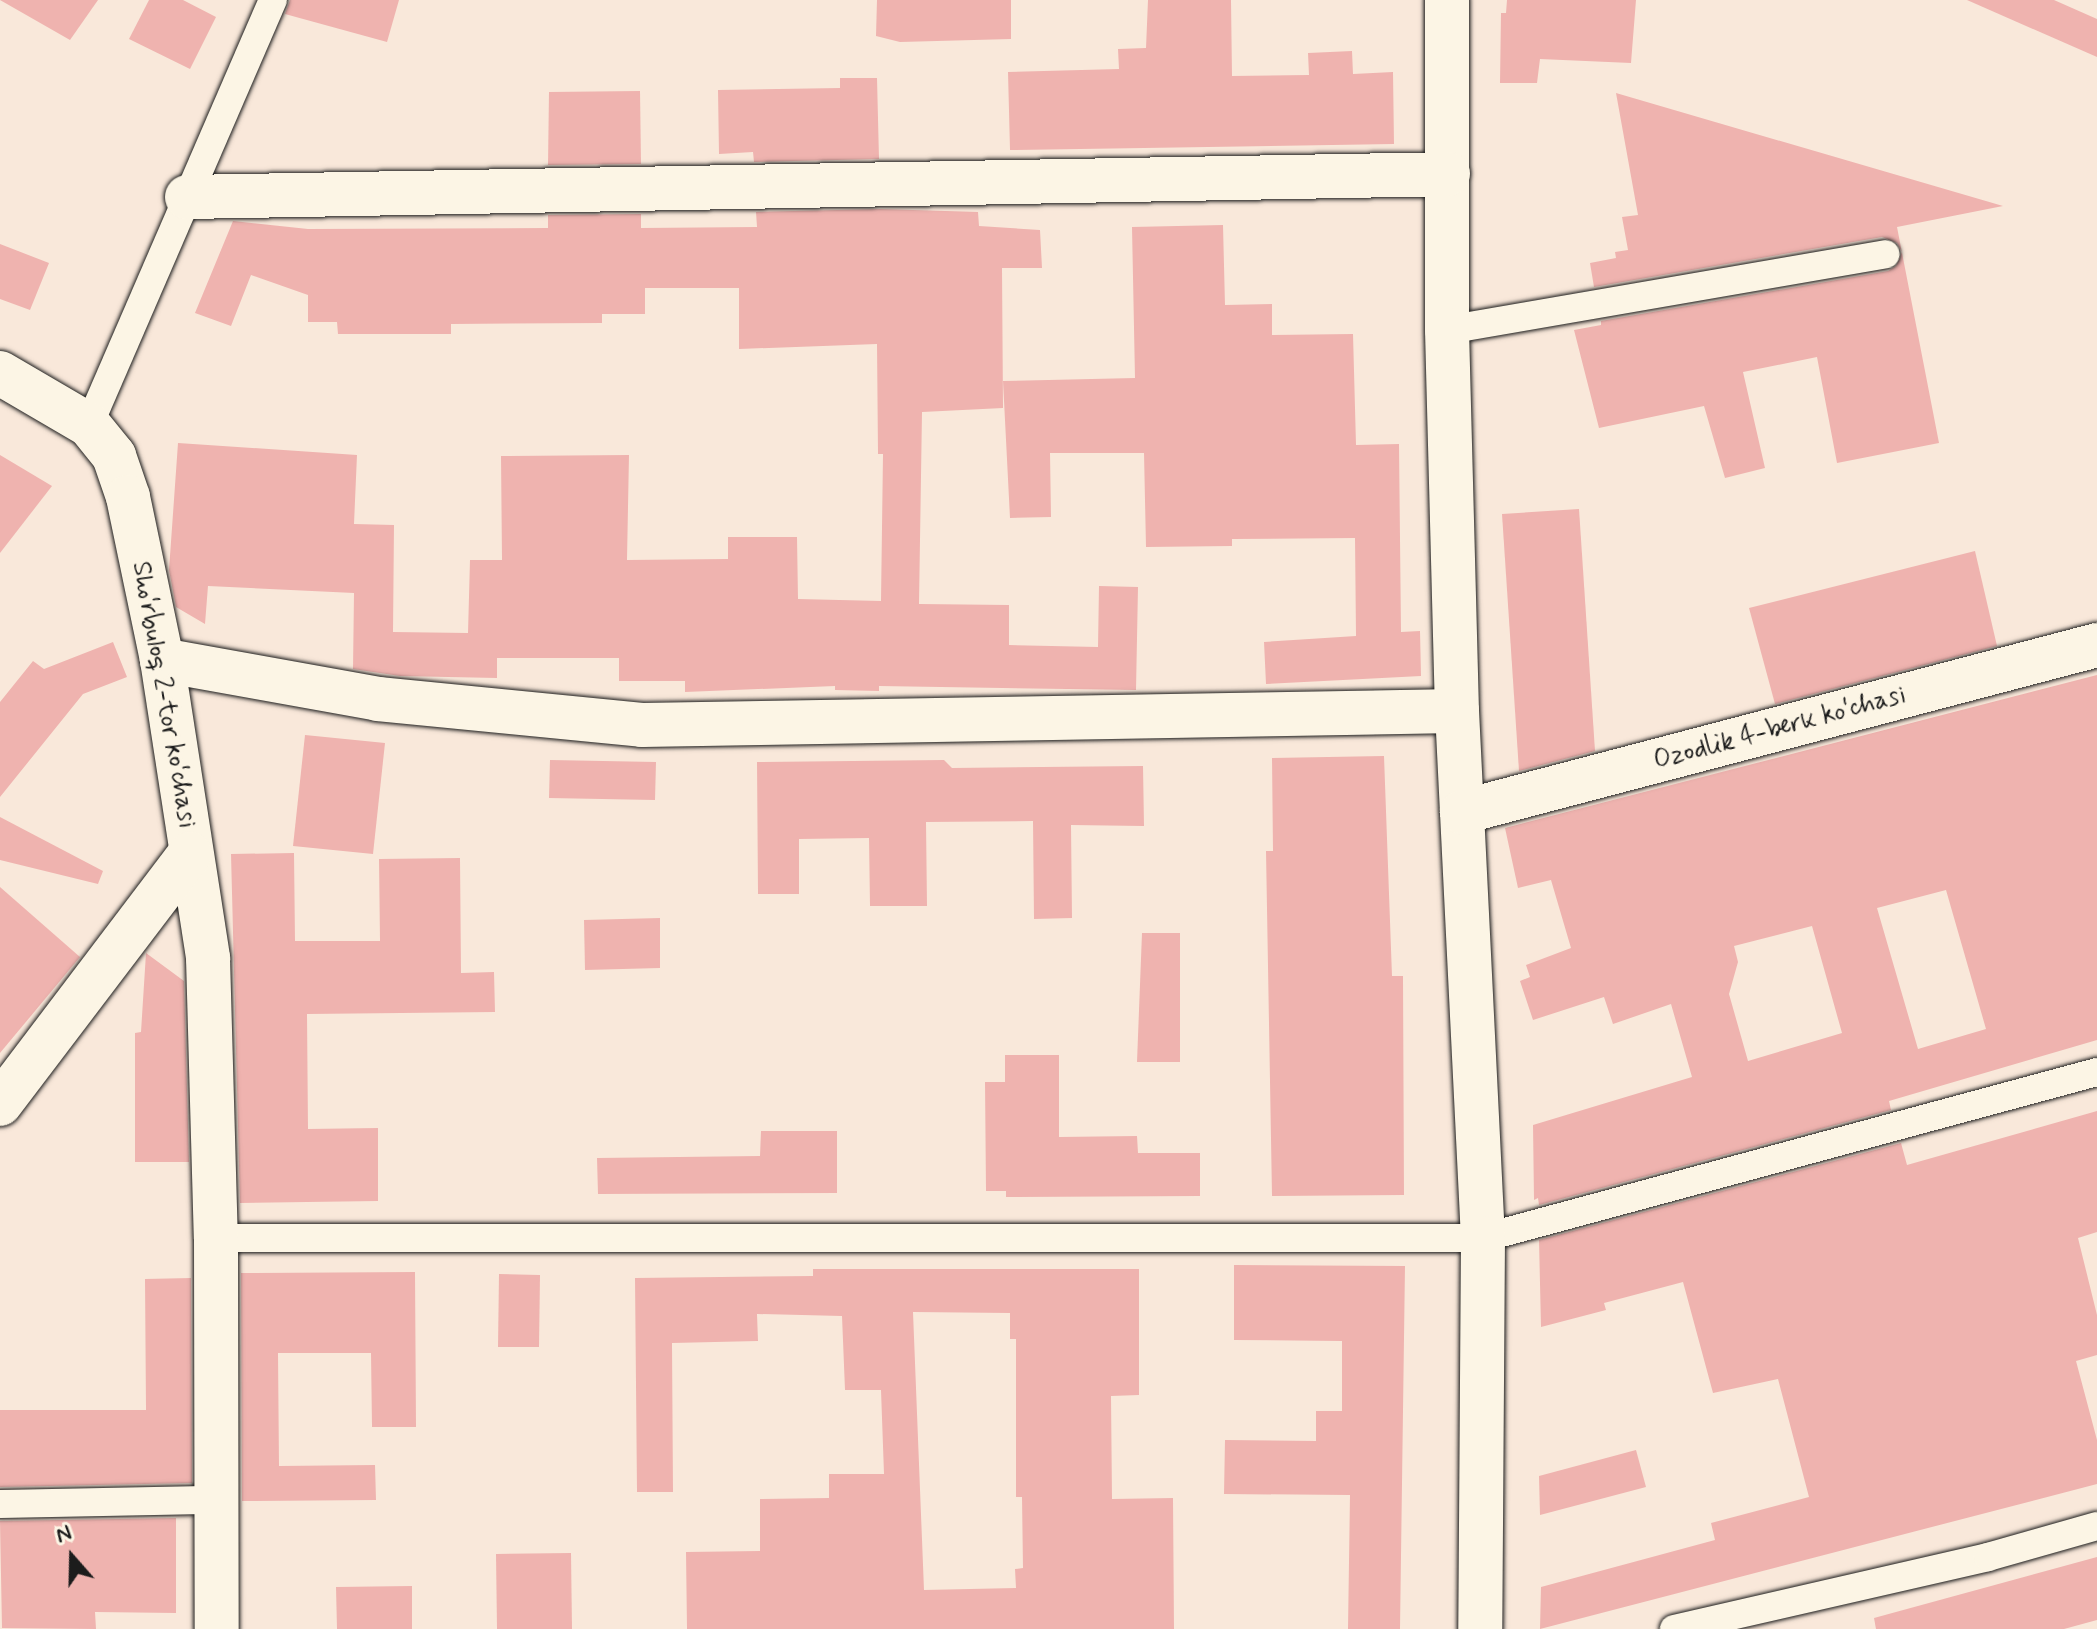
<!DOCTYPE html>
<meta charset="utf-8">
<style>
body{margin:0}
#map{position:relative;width:2097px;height:1629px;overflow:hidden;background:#f9e8da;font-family:Mynerve,sans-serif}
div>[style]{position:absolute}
.building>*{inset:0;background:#efb3af}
.roads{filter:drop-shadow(0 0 2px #1c1c1c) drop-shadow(0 0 2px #1c1c1c)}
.service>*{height:28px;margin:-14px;padding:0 14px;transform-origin:14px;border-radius:14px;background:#fcf5e5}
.minor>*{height:44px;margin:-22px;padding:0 22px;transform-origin:22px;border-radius:22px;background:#fcf5e5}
span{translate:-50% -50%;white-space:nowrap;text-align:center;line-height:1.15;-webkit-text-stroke:6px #fcf5e5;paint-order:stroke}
.street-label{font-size:26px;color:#1c1c1c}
.north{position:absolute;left:32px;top:1517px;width:80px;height:80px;-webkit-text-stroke:6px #fcf5e5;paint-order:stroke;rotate:340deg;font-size:22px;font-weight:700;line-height:32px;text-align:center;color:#1c1c1c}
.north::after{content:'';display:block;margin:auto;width:28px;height:36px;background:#1c1c1c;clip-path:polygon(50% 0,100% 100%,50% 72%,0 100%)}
</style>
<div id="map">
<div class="building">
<i style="clip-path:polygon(0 0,98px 0,70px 40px)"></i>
<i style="clip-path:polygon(149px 0,183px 0,216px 17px,190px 69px,129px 39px)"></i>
<i style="clip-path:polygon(290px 0,399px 0,387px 42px,285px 14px)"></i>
<i style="clip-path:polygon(877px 0,1011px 0,1011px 39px,900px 42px,876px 36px)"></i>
<i style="clip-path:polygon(1148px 0,1231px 0,1232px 76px,1309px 75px,1308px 53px,1352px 51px,1353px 74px,1393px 72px,1394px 144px,1010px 150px,1008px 72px,1119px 69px,1118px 49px,1146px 48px)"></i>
<i style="clip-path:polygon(1507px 0,1636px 0,1631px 63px,1540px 59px,1537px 83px,1500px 83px,1501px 13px,1506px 13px)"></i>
<i style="clip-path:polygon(1967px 0,2054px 0,2097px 19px,2097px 57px)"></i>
<i style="clip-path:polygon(840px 78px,877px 78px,879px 159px,754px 162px,753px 152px,719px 154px,718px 90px,840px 88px)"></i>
<i style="clip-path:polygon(640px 91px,641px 164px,548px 165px,549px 92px)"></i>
<i style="clip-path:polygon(1616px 93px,2003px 206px,1897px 227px,1939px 443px,1837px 463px,1817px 357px,1743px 372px,1765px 468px,1725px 478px,1704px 406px,1599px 428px,1574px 330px,1601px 325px,1601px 321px,1888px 271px,1896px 266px,1902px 252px,1897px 243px,1882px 237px,1594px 287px,1590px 263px,1616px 258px,1615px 252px,1628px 250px,1622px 217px,1638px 215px)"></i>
<i style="clip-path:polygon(880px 209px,978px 212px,979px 226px,1040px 230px,1042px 268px,1002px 268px,1003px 408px,922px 412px,919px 604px,1009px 605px,1009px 645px,1098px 647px,1099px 586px,1138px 587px,1136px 690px,879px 686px,879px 691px,835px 690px,835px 686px,685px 692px,685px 681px,619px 681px,619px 658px,497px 658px,497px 678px,400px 676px,353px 669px,354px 593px,208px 586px,205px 624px,176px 607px,169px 570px,178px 443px,357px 455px,354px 524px,394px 525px,393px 632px,468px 633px,470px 560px,502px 560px,501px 456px,629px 455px,627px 560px,728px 559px,728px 537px,797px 537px,798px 599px,881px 601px,883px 454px,878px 454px,877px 344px,739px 349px,739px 288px,645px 288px,645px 314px,602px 314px,602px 323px,451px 324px,451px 334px,338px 334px,337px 322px,308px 322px,308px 295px,251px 275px,231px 326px,195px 313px,233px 221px,308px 229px,548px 228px,548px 215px,641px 214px,641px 228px,757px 227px,756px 212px)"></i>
<i style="clip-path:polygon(1223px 225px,1225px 305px,1272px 304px,1272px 335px,1353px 334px,1356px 445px,1399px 444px,1401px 632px,1420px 631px,1421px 676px,1266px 684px,1264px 642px,1356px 636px,1355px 538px,1232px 539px,1232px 546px,1146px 547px,1144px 453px,1050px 453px,1051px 517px,1010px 518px,1003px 381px,1135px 378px,1132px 227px)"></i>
<i style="clip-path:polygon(0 244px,49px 263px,30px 310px,0 299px)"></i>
<i style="clip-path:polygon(0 455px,52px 486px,0 553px)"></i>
<i style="clip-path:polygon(1579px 509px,1595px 751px,1519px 771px,1502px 514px)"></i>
<i style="clip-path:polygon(1975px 551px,1997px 646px,1775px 704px,1749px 608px)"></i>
<i style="clip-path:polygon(113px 642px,127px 677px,83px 694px,0 797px,0 702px,33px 661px,44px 669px)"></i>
<i style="clip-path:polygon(evenodd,2097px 675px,2097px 1040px,1889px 1101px,1891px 1110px,1539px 1205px,1538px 1198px,1534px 1200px,1533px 1125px,1692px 1077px,1671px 1004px,1613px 1024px,1604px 997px,1533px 1020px,1520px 981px,1530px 977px,1526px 965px,1571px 948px,1551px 880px,1518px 888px,1505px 828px,2097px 675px,1946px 890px,1986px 1029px,1918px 1049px,1877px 908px,1946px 890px,2097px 675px,1812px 926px,1842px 1033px,1748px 1061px,1729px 994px,1738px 962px,1734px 946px,1812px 926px)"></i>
<i style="clip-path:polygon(305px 735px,385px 743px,373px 854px,293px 846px)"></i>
<i style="clip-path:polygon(1384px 756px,1392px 976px,1403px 976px,1404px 1195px,1272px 1196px,1266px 851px,1273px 851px,1272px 758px)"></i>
<i style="clip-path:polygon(550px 760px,656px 762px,655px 800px,549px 798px)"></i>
<i style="clip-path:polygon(944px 760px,952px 768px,1143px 766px,1144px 826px,1071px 825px,1072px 918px,1034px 919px,1033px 821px,926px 822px,927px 906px,870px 906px,869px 838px,799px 839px,799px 894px,758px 894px,757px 762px)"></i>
<i style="clip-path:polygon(0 817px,103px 871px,98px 884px,0 860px)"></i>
<i style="clip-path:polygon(294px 853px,295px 941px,380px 941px,379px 859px,460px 858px,461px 973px,494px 972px,495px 1012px,307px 1014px,308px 1129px,378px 1128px,378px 1201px,240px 1203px,231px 854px)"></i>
<i style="clip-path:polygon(0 887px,80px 957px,0 1053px)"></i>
<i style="clip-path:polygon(660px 918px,660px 968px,585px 970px,584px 920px)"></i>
<i style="clip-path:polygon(1142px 933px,1180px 933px,1180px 1062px,1137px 1062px)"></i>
<i style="clip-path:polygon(146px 953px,184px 981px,189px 1162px,135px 1162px,135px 1033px,141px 1032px)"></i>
<i style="clip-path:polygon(1005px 1055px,1059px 1055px,1059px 1137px,1137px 1136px,1138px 1153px,1200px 1153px,1200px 1196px,1006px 1197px,1006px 1191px,986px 1191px,985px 1082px,1005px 1082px)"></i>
<i style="clip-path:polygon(2097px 1111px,2097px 1232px,2078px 1238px,2097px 1315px,2097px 1355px,2076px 1361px,2097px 1440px,2097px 1484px,1540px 1629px,1541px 1587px,1715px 1540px,1711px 1523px,1809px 1497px,1778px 1379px,1713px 1393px,1683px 1282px,1604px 1303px,1606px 1310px,1541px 1327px,1539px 1240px,1901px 1143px,1907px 1165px)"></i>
<i style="clip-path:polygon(761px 1131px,837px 1131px,837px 1193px,598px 1194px,597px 1158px,760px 1156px)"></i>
<i style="clip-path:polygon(1234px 1265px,1405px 1266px,1400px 1629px,1348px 1629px,1350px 1495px,1224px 1494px,1225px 1440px,1316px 1441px,1316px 1411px,1342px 1411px,1342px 1341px,1234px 1340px)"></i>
<i style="clip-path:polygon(evenodd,813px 1269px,1139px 1269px,1139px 1395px,1111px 1396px,1112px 1499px,1173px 1498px,1174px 1629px,687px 1629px,686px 1552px,760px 1551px,760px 1499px,829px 1498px,829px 1474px,884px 1474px,881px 1390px,845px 1390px,842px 1316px,757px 1314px,758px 1341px,672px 1343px,673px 1492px,637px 1492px,635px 1278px,813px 1276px,813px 1269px,913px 1312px,1010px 1313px,1010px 1339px,1016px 1339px,1016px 1497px,1022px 1497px,1023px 1568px,1015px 1569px,1016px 1588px,924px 1590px,913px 1312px)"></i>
<i style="clip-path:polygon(415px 1272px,416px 1427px,372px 1427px,371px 1353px,278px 1353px,279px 1466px,375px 1465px,376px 1500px,242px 1501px,241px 1273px)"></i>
<i style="clip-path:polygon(499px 1274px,540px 1275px,539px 1347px,498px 1347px)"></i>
<i style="clip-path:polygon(191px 1278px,192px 1483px,0 1487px,0 1410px,146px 1410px,145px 1279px)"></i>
<i style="clip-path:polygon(1636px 1450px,1646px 1487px,1540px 1515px,1539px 1476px)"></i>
<i style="clip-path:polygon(176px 1518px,176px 1613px,95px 1612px,96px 1629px,2px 1628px,0 1521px)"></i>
<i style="clip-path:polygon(571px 1553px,572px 1629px,497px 1629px,496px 1554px)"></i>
<i style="clip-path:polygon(2097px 1557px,2097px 1620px,2064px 1629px,1876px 1629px,1874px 1618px)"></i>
<i style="clip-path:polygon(412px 1586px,412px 1629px,337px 1629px,336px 1587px)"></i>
</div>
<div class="roads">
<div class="service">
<i style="left:1447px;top:330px;width:445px;rotate:-9.8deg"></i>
<i style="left:89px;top:425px;width:463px;rotate:-66.6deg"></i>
<i style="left:216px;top:1238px;width:1267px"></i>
<i style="left:1483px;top:1238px;width:636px;rotate:-15.13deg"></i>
<i style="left:0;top:1504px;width:217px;rotate:-1.1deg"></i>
<i style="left:1674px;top:1629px;width:322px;rotate:-12.9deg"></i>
<i style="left:1988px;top:1557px;width:113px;rotate:-15.9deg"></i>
</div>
<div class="minor">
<i style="left:1447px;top:0;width:330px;rotate:90deg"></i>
<i style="left:1447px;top:330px;width:381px;rotate:88.5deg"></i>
<i style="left:1457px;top:711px;width:528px;rotate:87.18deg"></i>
<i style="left:1483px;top:1238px;width:391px;rotate:90.4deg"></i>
<i style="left:187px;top:197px;width:1261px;rotate:-1.04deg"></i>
<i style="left:0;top:373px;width:103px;rotate:30.3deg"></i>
<i style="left:89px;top:425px;width:40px;rotate:51deg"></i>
<i style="left:114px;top:456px;width:43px;rotate:71.1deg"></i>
<i style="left:128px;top:497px;width:167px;rotate:78.2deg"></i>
<i style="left:162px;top:660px;width:302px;rotate:81.2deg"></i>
<i style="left:208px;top:958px;width:280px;rotate:88.4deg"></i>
<i style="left:216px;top:1238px;width:391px;rotate:89.9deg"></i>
<i style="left:162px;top:660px;width:219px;rotate:10.2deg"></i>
<i style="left:378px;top:699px;width:265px;rotate:5.6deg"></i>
<i style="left:642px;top:725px;width:815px;rotate:-0.98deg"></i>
<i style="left:1462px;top:812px;width:657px;rotate:-14.73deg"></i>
<i style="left:0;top:1104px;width:314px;rotate:-52.8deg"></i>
</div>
</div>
<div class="street-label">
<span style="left:163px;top:695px;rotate:80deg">Shoʻrbuloq 2-tor koʻchasi</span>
<span style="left:1780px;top:729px;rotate:-15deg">Ozodlik 4-berk koʻchasi</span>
</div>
<div class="north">N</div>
</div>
